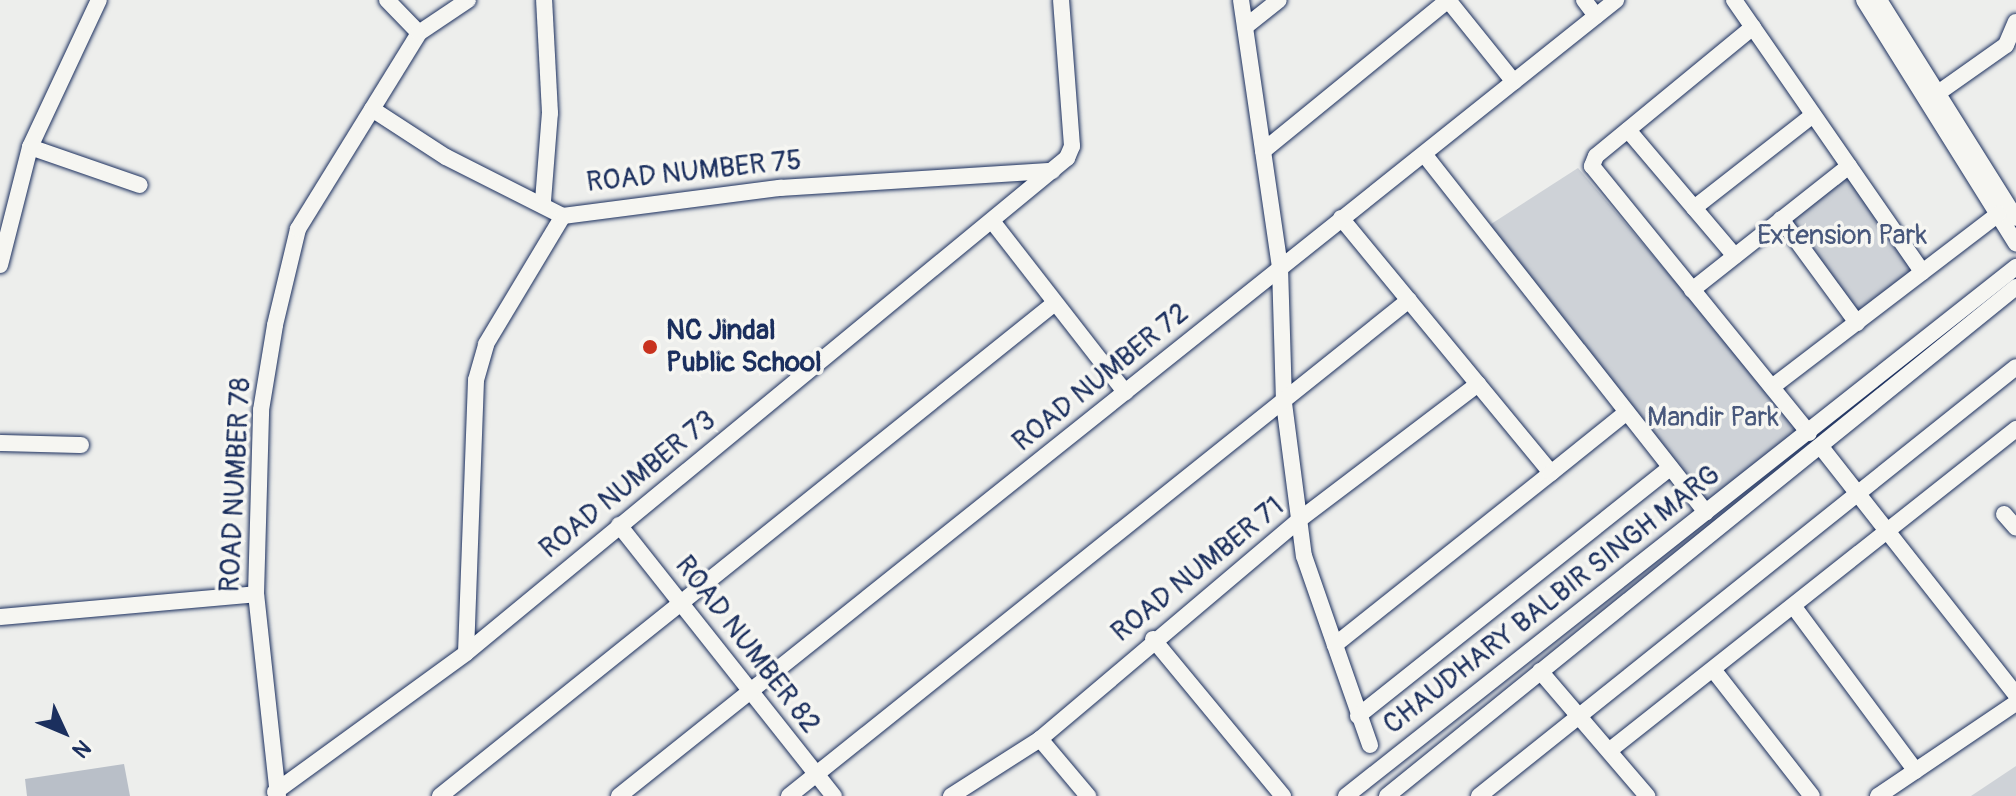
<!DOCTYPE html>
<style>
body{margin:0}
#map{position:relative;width:2016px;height:796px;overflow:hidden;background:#edeeec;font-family:Pangolin,sans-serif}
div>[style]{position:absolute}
.green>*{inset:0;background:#ced2d7}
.building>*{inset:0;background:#b9bfc8}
.roads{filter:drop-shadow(0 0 2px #1b2f5e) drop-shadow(0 0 2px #1b2f5e)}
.minor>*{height:16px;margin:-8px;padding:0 8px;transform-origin:8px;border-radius:8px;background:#f6f6f2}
.dots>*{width:22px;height:22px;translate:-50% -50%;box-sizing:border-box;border:4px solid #f6f6f2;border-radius:50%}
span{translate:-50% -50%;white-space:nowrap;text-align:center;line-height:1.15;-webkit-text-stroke:7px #f6f6f2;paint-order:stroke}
.street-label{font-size:28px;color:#1b2f5e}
.park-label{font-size:28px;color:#48587c}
.poi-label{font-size:28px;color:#1b2f5e;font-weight:700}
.left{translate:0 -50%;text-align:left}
.north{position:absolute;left:24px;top:692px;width:80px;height:80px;-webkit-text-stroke:6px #f6f6f2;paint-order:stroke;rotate:134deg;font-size:22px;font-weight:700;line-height:32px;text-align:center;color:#1b2f5e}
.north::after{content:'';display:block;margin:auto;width:28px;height:36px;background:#1b2f5e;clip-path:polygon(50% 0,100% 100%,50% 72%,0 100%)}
</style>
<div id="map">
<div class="green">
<i style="clip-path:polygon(1578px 168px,1803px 431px,1706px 506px,1488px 226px)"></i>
<i style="clip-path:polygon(1847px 174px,1915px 271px,1857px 323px,1781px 219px)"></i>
<i style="clip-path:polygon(2016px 766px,2016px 796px,1971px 796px)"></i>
</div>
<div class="building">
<i style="clip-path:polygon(124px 764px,130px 796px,27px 796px,25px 779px)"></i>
</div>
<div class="roads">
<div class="minor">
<i style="left:387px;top:0;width:46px;rotate:45.9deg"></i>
<i style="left:1241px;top:0;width:270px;rotate:81.7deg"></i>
<i style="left:1280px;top:267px;width:136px;rotate:88.3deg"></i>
<i style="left:1284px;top:403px;width:154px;rotate:82.6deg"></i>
<i style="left:1304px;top:556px;width:94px;rotate:70.8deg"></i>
<i style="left:1448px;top:0;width:105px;rotate:51.2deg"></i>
<i style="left:1584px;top:0;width:20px;rotate:53deg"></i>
<i style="left:1734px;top:0;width:331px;rotate:55.3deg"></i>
<i style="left:1864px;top:0;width:287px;rotate:58deg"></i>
<i style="left:1879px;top:0;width:257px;rotate:57.9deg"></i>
<i style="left:1245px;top:27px;width:43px;rotate:-38.5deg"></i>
<i style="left:1753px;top:27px;width:203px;rotate:140.6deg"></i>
<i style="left:1596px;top:156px;width:11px;rotate:112deg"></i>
<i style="left:1592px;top:166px;width:344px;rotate:50.9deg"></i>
<i style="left:1938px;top:93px;width:83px;rotate:-35.2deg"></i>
<i style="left:2006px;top:45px;width:25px;rotate:-67deg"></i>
<i style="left:372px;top:109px;width:88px;rotate:33deg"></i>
<i style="left:446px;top:157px;width:131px;rotate:26.8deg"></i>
<i style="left:1628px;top:130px;width:165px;rotate:49.7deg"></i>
<i style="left:30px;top:147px;width:116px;rotate:19.1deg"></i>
<i style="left:1263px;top:151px;width:239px;rotate:-39.2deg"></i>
<i style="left:1424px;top:154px;width:456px;rotate:51.8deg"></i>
<i style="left:543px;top:201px;width:88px;rotate:-85.5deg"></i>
<i style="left:550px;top:113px;width:113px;rotate:-93deg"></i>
<i style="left:1694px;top:208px;width:151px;rotate:-38deg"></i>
<i style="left:1341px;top:218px;width:330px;rotate:50.5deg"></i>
<i style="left:1551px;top:473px;width:276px;rotate:141.5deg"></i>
<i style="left:1335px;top:645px;width:106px;rotate:70.7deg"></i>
<i style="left:1781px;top:219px;width:129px;rotate:53.8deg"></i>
<i style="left:992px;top:221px;width:217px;rotate:52.1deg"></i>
<i style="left:0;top:265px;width:122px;rotate:-75.7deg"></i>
<i style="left:30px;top:147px;width:162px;rotate:-64.9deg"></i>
<i style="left:1692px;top:290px;width:200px;rotate:-38.3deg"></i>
<i style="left:1772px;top:387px;width:285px;rotate:-37.4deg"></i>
<i style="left:0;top:443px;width:81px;rotate:1.4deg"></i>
<i style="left:1821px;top:447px;width:315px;rotate:51.8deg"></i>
<i style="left:1551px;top:473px;width:97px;rotate:-38.8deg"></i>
<i style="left:2004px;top:514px;width:18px;rotate:49deg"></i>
<i style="left:619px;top:525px;width:346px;rotate:51.6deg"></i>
<i style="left:1794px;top:607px;width:204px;rotate:53.4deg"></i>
<i style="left:0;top:617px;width:257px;rotate:-5.1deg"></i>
<i style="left:1153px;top:639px;width:204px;rotate:50.4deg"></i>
<i style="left:466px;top:653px;width:273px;rotate:-87.9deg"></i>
<i style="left:476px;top:380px;width:37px;rotate:-74deg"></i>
<i style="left:486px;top:344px;width:149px;rotate:-59deg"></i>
<i style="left:563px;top:216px;width:219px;rotate:-7.4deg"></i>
<i style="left:780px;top:188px;width:273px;rotate:-3.6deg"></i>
<i style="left:1540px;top:671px;width:165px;rotate:49.4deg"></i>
<i style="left:1715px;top:672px;width:157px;rotate:52deg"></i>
<i style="left:1358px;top:716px;width:399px;rotate:-38.5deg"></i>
<i style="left:1040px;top:739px;width:75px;rotate:49.9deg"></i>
<i style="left:1610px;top:750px;width:518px;rotate:-38.33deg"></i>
<i style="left:275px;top:792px;width:236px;rotate:-36deg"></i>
<i style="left:466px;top:653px;width:779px;rotate:-39.48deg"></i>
<i style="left:1067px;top:158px;width:13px;rotate:-67deg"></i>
<i style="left:1072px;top:146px;width:146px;rotate:-94.3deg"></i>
<i style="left:278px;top:796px;width:203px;rotate:-96.2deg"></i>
<i style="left:256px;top:594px;width:184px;rotate:-88.4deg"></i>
<i style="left:261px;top:410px;width:86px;rotate:-80.6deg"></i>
<i style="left:275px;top:325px;width:99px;rotate:-76.5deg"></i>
<i style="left:298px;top:229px;width:230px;rotate:-58.3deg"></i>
<i style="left:419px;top:33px;width:59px;rotate:-34deg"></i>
<i style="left:440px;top:796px;width:788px;rotate:-38.72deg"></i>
<i style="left:619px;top:796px;width:1276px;rotate:-38.6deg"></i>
<i style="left:789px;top:796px;width:794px;rotate:-38.66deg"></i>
<i style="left:951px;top:796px;width:106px;rotate:-32.6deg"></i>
<i style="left:1040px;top:739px;width:339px;rotate:-40.2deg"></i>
<i style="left:1299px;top:520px;width:225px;rotate:-37.2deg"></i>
<i style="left:1346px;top:796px;width:854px;rotate:-38.29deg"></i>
<i style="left:1387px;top:796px;width:809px;rotate:-38.98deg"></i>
<i style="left:1479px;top:796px;width:687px;rotate:-38.62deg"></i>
<i style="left:1878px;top:796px;width:166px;rotate:-34deg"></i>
</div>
</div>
<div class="dots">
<i style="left:650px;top:347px;background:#c8321e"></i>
</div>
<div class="street-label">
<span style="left:694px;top:172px;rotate:-6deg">ROAD NUMBER 75</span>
<span style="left:1101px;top:378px;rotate:-39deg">ROAD NUMBER 72</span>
<span style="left:236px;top:485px;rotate:-87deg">ROAD NUMBER 78</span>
<span style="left:628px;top:485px;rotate:-39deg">ROAD NUMBER 73</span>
<span style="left:1198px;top:570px;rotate:-39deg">ROAD NUMBER 71</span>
<span style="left:1552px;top:600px;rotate:-38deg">CHAUDHARY BALBIR SINGH MARG</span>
<span style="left:747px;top:645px;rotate:52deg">ROAD NUMBER 82</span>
</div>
<div class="park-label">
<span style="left:1842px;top:236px">Extension Park</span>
<span style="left:1713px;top:418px">Mandir Park</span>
</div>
<div class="poi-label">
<span class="left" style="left:666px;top:347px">NC Jindal<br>Public School</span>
</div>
<div class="north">N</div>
</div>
